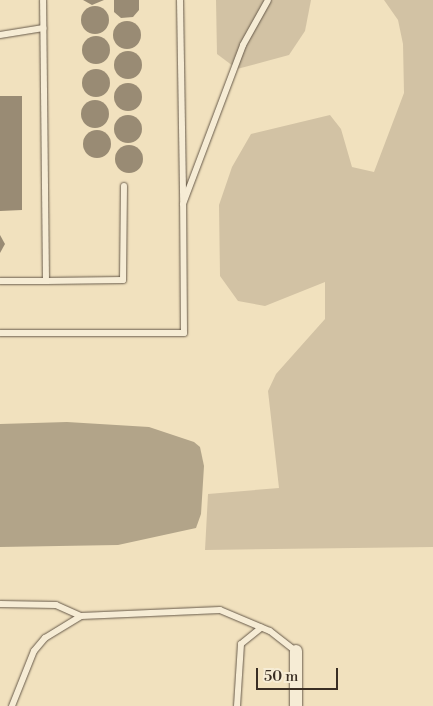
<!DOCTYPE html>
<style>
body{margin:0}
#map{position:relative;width:433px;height:706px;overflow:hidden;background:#f1e1be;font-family:"Libre Bodoni",serif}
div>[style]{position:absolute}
.green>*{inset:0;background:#d2c2a4}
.water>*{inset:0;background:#b2a489}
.building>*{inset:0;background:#998b74}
.round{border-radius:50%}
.roads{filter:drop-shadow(0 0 1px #675a4a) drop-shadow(0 0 1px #675a4a)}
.lane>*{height:6px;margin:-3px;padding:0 3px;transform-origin:3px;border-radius:3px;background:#f6ecd5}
.street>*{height:12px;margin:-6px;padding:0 6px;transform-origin:6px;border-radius:6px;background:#f6ecd5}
span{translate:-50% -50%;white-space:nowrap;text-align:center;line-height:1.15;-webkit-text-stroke:4px #f6ecd5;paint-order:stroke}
.scale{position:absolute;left:256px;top:668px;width:82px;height:22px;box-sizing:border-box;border:2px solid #392d23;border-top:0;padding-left:6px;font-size:15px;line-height:18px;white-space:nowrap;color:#392d23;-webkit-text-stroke:4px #f6ecd5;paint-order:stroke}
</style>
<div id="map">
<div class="green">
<i style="clip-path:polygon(216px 0,311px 0,305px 31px,289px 55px,237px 69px,217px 54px)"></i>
<i style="clip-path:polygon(384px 0,433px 0,433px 547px,205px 550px,208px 494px,279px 488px,268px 391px,276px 374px,325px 319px,325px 282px,265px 306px,238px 301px,220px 276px,219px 205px,232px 167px,251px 134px,330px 115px,341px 129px,352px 167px,374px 172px,404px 93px,403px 44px,398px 20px)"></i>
</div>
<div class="water">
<i style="clip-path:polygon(67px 422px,149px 427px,194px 442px,200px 447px,204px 466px,201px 514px,196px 528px,118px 545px,0 547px,0 424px)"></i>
</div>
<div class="building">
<i style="clip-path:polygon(83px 0,104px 0,92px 5px)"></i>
<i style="clip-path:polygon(114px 0,139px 0,139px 10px,133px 17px,121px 18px,114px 12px)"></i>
<i class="round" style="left:81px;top:6px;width:28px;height:28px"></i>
<i class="round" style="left:113px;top:21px;width:28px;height:28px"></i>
<i class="round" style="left:82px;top:36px;width:28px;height:28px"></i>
<i class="round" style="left:114px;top:51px;width:28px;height:28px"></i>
<i class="round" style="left:82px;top:69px;width:28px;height:28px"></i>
<i class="round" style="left:114px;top:83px;width:28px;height:28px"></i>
<i style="clip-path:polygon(0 96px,22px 96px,22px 210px,0 211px)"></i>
<i class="round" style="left:81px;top:100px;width:28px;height:28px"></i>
<i class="round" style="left:114px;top:115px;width:28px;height:28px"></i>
<i class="round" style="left:83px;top:130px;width:28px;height:28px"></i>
<i class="round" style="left:115px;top:145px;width:28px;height:28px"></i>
<i style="clip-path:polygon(0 235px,5px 244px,0 253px)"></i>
</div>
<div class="roads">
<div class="lane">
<i style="left:180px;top:0;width:201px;rotate:89.1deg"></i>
<i style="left:0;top:35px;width:44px;rotate:-9.2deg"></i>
<i style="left:0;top:281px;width:46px"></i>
<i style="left:46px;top:281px;width:281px;rotate:-90.6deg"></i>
<i style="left:46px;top:281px;width:77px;rotate:-0.7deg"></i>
<i style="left:123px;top:280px;width:94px;rotate:-89.4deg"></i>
<i style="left:0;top:333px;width:184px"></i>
<i style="left:184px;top:333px;width:129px;rotate:-90.4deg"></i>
<i style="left:183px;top:204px;width:170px;rotate:-69.3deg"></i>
<i style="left:243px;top:45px;width:51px;rotate:-60.9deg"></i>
<i style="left:0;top:604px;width:56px;rotate:1deg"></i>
<i style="left:56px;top:605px;width:27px;rotate:24deg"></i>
<i style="left:12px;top:706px;width:59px;rotate:-68.2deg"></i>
<i style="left:34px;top:651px;width:17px;rotate:-50deg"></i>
<i style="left:45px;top:638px;width:42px;rotate:-31.4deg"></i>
<i style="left:81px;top:616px;width:139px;rotate:-2.5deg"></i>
<i style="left:220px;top:610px;width:54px;rotate:22.8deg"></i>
<i style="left:270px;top:631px;width:33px;rotate:38deg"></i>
<i style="left:237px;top:706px;width:62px;rotate:-86.3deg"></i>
<i style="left:241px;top:644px;width:26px;rotate:-39deg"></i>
</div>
<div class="street">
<i style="left:296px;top:651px;width:55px;rotate:90deg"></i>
</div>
</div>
<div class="scale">50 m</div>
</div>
